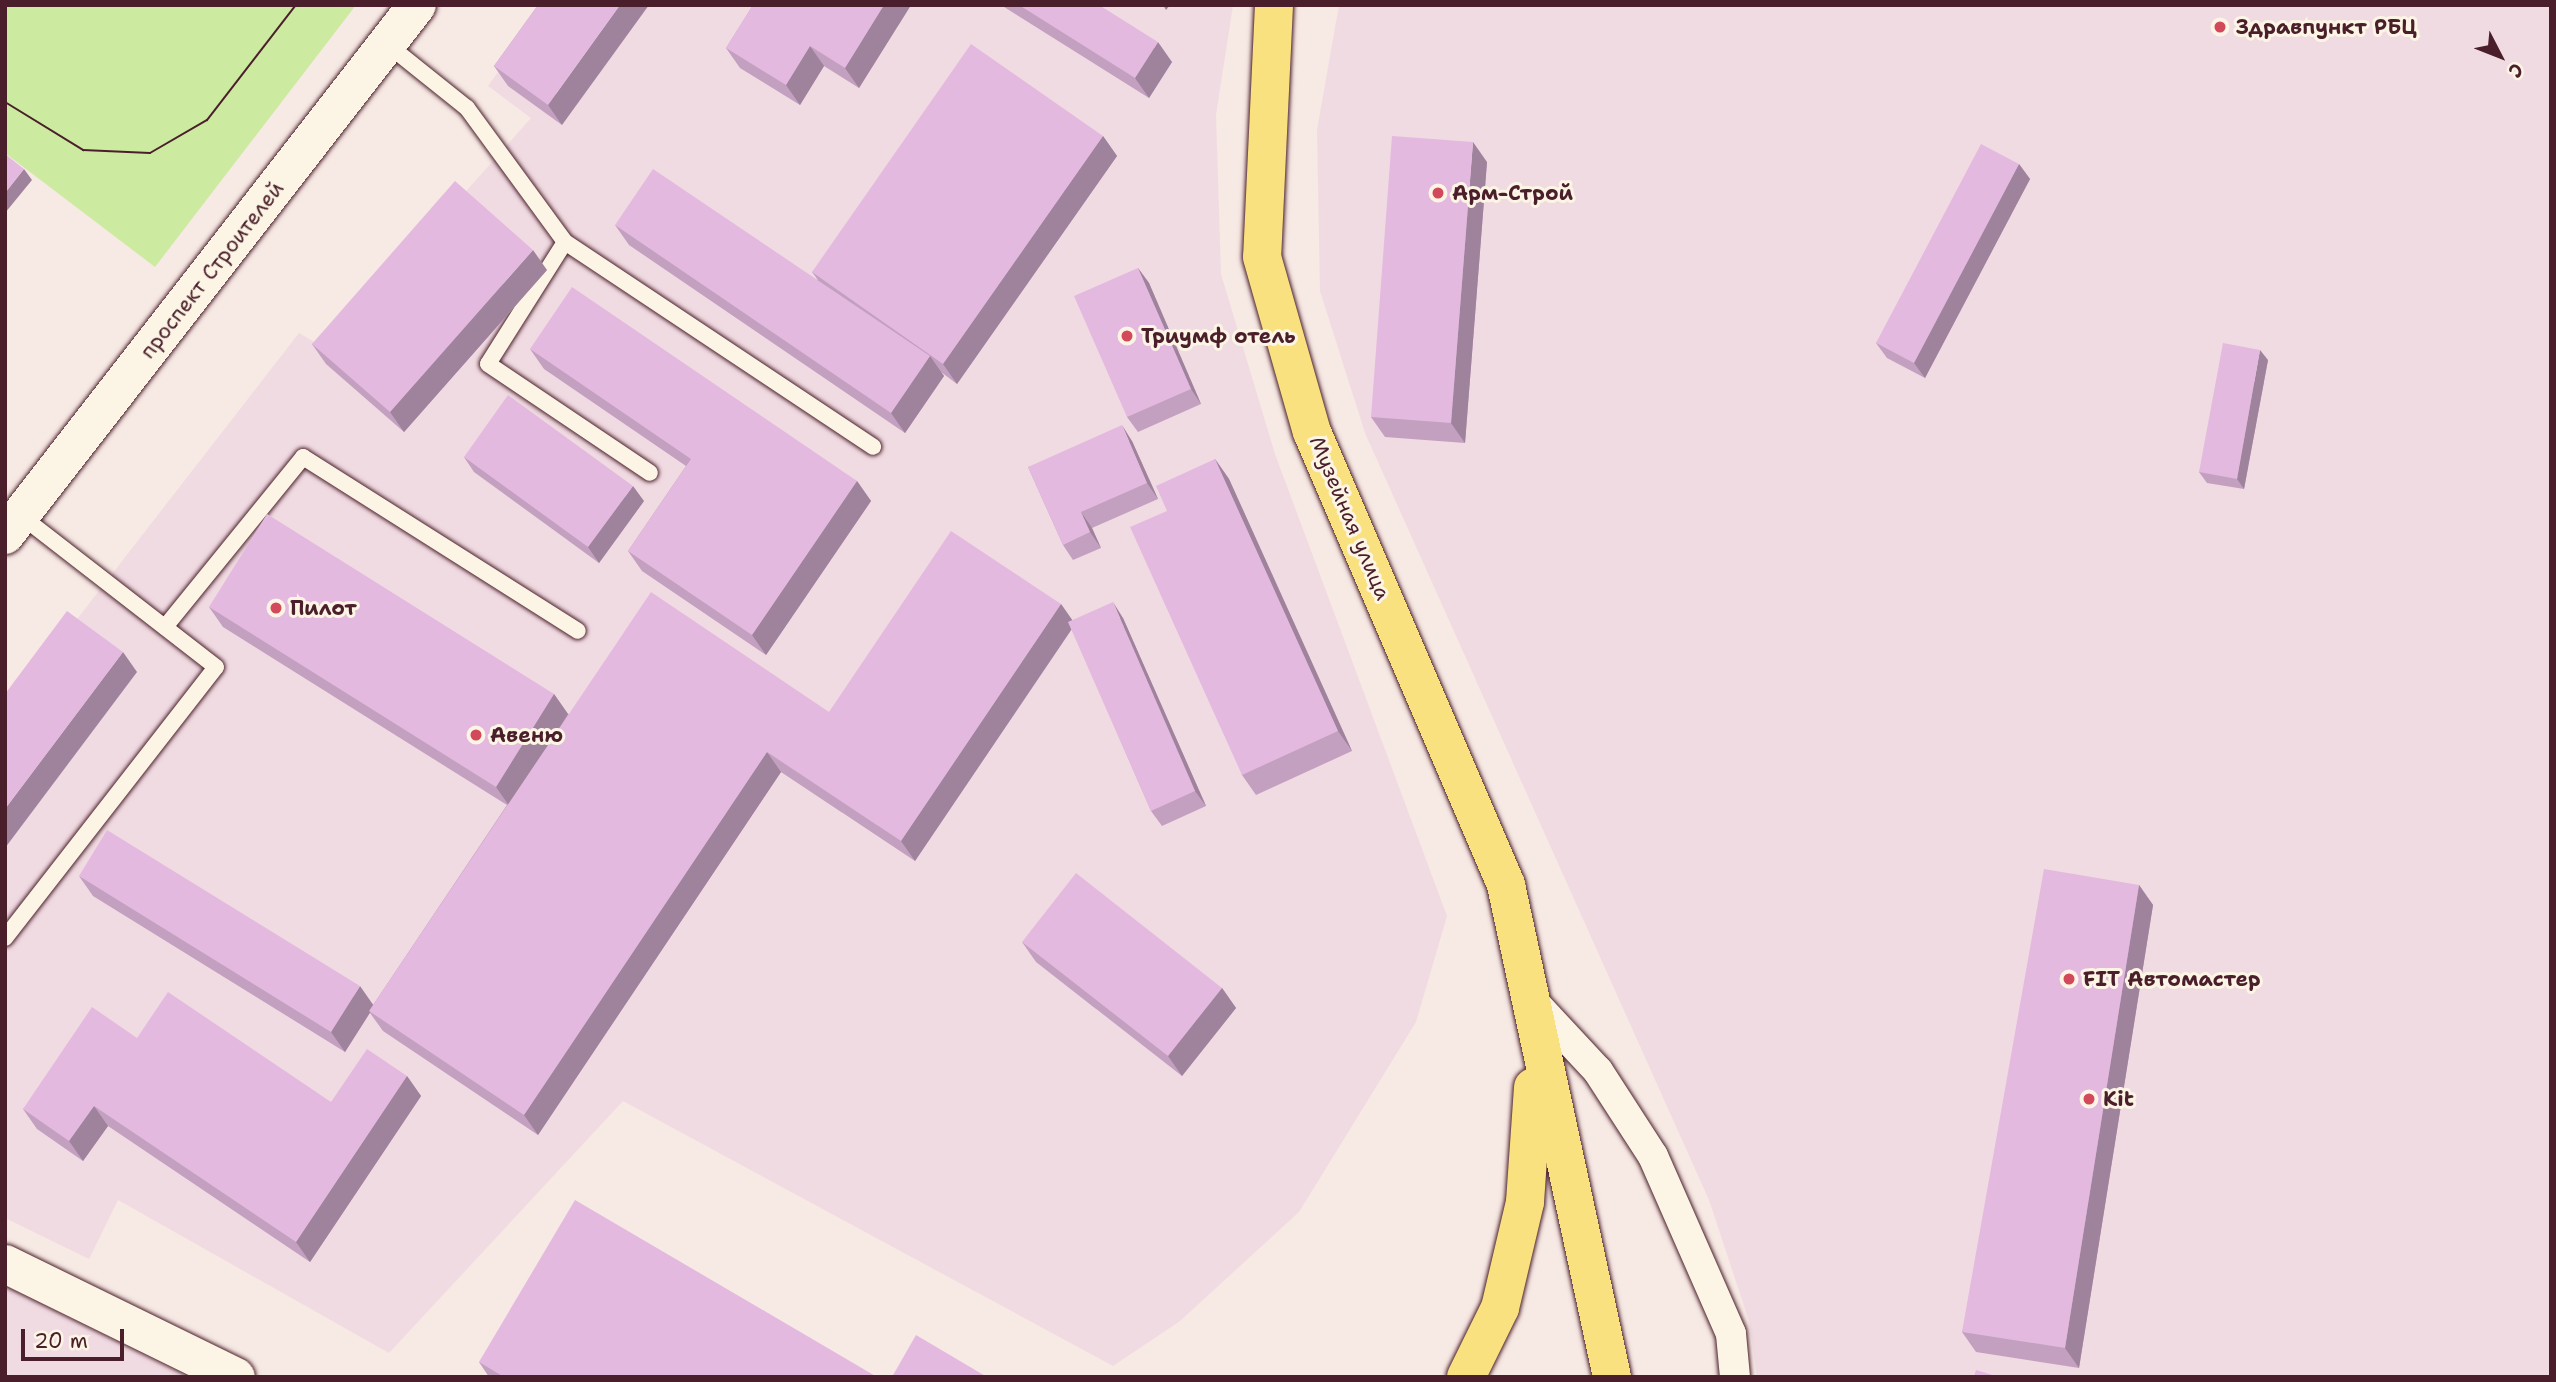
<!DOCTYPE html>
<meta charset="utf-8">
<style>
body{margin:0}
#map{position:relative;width:2556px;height:1382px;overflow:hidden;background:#f7e9e4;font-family:"Shantell Sans",sans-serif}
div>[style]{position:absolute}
.built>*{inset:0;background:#f1dbe2}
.green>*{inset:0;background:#cdeaa1}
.roads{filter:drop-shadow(0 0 2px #4a1f2b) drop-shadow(0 0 2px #4a1f2b)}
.lane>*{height:16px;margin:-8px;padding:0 8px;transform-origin:8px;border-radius:8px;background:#fcf5e5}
.street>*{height:30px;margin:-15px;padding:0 15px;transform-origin:15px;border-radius:15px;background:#fcf5e5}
.secondary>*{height:38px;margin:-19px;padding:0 19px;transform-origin:19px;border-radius:19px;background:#fcf5e5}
.primary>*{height:38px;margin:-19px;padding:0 19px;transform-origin:19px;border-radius:19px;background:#fae180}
.tram>*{height:2px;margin:-1px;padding:0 1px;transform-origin:1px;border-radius:1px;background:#4a1f2b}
.wall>*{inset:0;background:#c39fc0}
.shaded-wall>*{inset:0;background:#9f829c}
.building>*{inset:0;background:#e3b9df}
.dots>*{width:19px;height:19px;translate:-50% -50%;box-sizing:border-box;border:4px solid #fcf5e5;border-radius:50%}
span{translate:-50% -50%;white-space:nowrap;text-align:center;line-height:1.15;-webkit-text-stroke:6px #fcf5e5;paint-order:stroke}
.poi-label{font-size:21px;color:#4a1f2b;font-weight:700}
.left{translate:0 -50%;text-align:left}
.street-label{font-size:21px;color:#4a1f2b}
.frame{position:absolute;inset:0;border:7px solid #4a1f2b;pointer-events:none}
.north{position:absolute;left:2465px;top:21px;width:70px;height:70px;-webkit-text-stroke:5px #fcf5e5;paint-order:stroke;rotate:132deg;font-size:19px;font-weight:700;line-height:28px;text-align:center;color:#4a1f2b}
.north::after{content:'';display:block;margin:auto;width:24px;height:32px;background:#4a1f2b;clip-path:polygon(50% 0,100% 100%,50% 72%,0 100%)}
.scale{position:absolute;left:21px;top:1329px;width:103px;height:32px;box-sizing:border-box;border:4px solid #4a1f2b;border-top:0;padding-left:9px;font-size:21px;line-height:24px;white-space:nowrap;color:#4a1f2b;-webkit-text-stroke:5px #fcf5e5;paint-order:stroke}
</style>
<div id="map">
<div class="built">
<i style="clip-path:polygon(547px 5px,1233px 5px,1216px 115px,1221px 274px,1275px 454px,1447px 916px,1416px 1022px,1299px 1212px,1180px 1321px,1113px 1366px,623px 1101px,389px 1353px,118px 1200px,89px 1259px,5px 1218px,5px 712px,299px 333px,326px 349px,531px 118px,488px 86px)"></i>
<i style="clip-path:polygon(1339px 5px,2551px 5px,2551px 1377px,1757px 1377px,1749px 1321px,1709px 1200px,1365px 433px,1320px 291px,1317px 130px)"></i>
<i style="clip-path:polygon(5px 1286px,188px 1377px,5px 1377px)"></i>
</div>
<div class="green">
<i style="clip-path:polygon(5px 5px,356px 5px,155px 267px,5px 153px)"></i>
</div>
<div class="roads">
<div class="lane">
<i style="left:387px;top:44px;width:102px;rotate:38.7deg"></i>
<i style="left:467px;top:108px;width:166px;rotate:53.8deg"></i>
<i style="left:565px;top:242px;width:370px;rotate:33.6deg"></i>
<i style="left:565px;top:242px;width:144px;rotate:122.3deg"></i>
<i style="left:488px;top:364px;width:195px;rotate:33.9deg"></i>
<i style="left:165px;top:627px;width:219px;rotate:-50.9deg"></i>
<i style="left:303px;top:457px;width:325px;rotate:32.3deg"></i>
<i style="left:5px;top:938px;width:343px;rotate:-52.1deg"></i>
<i style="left:216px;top:667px;width:248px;rotate:-142.2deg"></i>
</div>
<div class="street">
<i style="left:1529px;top:997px;width:101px;rotate:47deg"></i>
<i style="left:1598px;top:1071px;width:101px;rotate:57.1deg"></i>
<i style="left:1653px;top:1156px;width:194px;rotate:66.3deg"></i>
<i style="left:1731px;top:1334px;width:43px;rotate:84.7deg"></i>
</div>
<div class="secondary">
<i style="left:5px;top:535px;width:671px;rotate:-52.14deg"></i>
<i style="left:5px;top:1264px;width:257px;rotate:26.1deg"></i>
</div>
<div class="primary">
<i style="left:1274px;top:5px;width:252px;rotate:92.7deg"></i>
<i style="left:1262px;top:257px;width:182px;rotate:74.1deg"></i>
<i style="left:1312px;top:432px;width:493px;rotate:66.8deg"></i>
<i style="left:1506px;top:885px;width:503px;rotate:77.84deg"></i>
<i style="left:1466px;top:1377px;width:77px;rotate:-63.8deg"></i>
<i style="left:1500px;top:1308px;width:109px;rotate:-76.7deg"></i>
<i style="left:1525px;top:1202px;width:115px;rotate:-86deg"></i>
</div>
</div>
<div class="tram">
<i style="left:5px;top:102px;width:92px;rotate:31.6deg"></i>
<i style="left:83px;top:150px;width:67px;rotate:2.6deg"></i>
<i style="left:150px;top:153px;width:66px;rotate:-30.1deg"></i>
<i style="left:207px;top:120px;width:145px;rotate:-52.3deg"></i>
</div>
<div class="wall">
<i style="clip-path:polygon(538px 5px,562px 125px,508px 86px,494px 66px)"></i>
<i style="clip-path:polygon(753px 5px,911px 5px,859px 88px,824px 66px,800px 105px,740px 68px,726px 48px)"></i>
<i style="clip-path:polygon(1001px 5px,1099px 5px,1172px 62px,1149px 98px)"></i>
<i style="clip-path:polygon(1103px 136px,1117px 156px,957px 384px,941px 372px,944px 376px,905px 433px,629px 245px,615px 225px,818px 280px,812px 272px)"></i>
<i style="clip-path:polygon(1487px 162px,1465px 443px,1385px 437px,1371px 417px)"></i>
<i style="clip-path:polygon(2019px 164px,2030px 179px,1925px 378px,1887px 358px,1876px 343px)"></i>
<i style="clip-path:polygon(1138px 268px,1149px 283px,1201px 404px,1138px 432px,1127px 417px)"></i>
<i style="clip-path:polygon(547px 270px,404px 432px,326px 364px,312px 344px)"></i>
<i style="clip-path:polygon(530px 349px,857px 481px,871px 501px,766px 655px,642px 571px,628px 551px,686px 466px,544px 369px)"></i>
<i style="clip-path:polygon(2268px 360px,2244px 489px,2207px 483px,2199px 472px)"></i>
<i style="clip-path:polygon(1132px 441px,1158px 499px,1092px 528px,1101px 548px,1073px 560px,1063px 545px,1028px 467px)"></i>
<i style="clip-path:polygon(464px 457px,644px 501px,599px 563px,474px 472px)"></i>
<i style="clip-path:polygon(1215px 459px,1229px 479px,1352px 751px,1256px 795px,1242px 775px,1167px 511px)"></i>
<i style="clip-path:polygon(1061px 604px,1072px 620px,1123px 618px,1206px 806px,1162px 826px,1151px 811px,1072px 629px,915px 861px,781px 772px,538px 1135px,383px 1031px,370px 1013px,345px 1052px,93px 896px,79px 876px,373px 1005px,507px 805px,223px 627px,209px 607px,554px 694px,568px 714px,829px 712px)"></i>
<i style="clip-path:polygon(2139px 885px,2153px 905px,2079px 1368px,1976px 1352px,1962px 1332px)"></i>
<i style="clip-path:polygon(1022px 942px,1222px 988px,1236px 1008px,1182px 1076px,1036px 962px)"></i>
<i style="clip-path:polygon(137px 1038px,331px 1102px,407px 1076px,421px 1096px,310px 1262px,108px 1126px,83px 1161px,37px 1129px,23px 1109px)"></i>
<i style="clip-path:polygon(479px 1362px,877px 1377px,489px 1377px)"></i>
</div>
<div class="shaded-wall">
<i style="clip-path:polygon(620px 5px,649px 5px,562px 125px,548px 105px)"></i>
<i style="clip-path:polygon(884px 5px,911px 5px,859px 88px,845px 68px)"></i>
<i style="clip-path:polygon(1163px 5px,1170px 5px,1166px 10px)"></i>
<i style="clip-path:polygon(1158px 42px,1172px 62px,1149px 98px,1135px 78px)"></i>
<i style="clip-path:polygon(810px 46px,824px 66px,800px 105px,786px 85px)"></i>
<i style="clip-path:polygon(1103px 136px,1117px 156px,957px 384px,943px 364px)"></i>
<i style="clip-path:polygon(1473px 142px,1487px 162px,1465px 443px,1451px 423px)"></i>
<i style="clip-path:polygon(2019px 164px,2030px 179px,1925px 378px,1914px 363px)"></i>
<i style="clip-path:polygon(24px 169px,32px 180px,5px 213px,5px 193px)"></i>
<i style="clip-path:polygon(533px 250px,547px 270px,404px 432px,390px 412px)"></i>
<i style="clip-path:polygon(1138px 268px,1149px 283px,1201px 404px,1191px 389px)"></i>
<i style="clip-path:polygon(2260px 350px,2268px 360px,2244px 489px,2237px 479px)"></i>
<i style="clip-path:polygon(930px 356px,944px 376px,905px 433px,891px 413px)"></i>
<i style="clip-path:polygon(1122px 425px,1132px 441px,1158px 499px,1147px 483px)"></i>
<i style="clip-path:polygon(1215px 459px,1229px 479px,1352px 751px,1338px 731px)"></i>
<i style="clip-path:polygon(857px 481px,871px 501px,766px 655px,752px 635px)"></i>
<i style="clip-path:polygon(633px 486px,644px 501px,599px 563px,588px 547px)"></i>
<i style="clip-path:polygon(1081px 512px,1092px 528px,1101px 548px,1090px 532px)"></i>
<i style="clip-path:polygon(1113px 602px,1123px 618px,1206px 806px,1195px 791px)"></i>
<i style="clip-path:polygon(1061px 604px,1075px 624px,915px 861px,901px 841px)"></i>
<i style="clip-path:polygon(123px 652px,137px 672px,5px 848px,5px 809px)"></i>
<i style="clip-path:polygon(554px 694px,568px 714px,510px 807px,496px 787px)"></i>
<i style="clip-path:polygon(767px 752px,781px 772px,538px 1135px,524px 1115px)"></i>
<i style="clip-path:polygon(2139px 885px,2153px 905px,2079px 1368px,2065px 1348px)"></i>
<i style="clip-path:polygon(360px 986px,374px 1006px,345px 1052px,331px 1032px)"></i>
<i style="clip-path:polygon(1222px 988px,1236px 1008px,1182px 1076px,1168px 1056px)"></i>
<i style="clip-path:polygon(407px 1076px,421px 1096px,310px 1262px,296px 1242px)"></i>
<i style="clip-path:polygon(94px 1106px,108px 1126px,83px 1161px,69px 1141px)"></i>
</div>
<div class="building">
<i style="clip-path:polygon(538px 5px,620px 5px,548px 105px,494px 66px)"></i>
<i style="clip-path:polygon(753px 5px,884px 5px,845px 68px,810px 46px,786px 85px,726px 48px)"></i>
<i style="clip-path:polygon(1019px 5px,1099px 5px,1158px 42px,1135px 78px)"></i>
<i style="clip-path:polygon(971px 44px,1103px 136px,943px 364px,812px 272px)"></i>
<i style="clip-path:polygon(1392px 136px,1473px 142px,1451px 423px,1371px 417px)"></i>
<i style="clip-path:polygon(1981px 144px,2019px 164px,1914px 363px,1876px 343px)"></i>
<i style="clip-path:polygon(5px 154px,24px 169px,5px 193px)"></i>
<i style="clip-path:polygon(653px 169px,930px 356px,891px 413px,615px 225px)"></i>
<i style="clip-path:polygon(455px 181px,533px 250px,390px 412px,312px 344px)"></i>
<i style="clip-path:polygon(1138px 268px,1191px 389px,1127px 417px,1074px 296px)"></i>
<i style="clip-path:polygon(572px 287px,857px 481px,752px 635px,628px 551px,691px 459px,530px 349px)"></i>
<i style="clip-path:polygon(2223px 343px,2260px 350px,2237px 479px,2199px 472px)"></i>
<i style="clip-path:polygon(508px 395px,633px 486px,588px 547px,464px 457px)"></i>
<i style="clip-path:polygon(1122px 425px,1147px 483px,1081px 512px,1090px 532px,1063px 545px,1028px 467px)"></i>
<i style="clip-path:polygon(1215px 459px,1338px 731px,1242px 775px,1130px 527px,1167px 511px,1156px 486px)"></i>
<i style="clip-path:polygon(267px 514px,554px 694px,496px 787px,209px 607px)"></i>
<i style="clip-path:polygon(951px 531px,1061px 604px,901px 841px,767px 752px,524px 1115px,369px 1011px,651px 592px,829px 712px)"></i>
<i style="clip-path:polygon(1113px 602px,1195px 791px,1151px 811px,1068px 622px)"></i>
<i style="clip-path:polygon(67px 611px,123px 652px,5px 809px,5px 694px)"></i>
<i style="clip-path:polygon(107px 830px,360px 986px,331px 1032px,79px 876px)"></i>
<i style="clip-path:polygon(2044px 869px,2139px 885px,2065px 1348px,1962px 1332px)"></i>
<i style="clip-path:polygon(1076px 873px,1222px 988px,1168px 1056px,1022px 942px)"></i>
<i style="clip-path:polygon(168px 992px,331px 1102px,367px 1049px,407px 1076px,296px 1242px,94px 1106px,69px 1141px,23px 1109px,92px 1007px,137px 1038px)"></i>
<i style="clip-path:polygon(575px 1200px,877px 1377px,504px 1377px,479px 1362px)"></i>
<i style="clip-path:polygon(916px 1335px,987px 1377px,892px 1377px)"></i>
<i style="clip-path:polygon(1976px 1370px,1999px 1377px,1974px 1377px)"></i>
</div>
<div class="dots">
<i style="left:2220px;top:27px;background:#d1495b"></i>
<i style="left:1438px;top:193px;background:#d1495b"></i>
<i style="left:1127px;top:336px;background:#d1495b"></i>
<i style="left:276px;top:608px;background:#d1495b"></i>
<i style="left:476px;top:735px;background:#d1495b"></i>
<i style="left:2069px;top:979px;background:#d1495b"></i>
<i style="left:2089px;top:1099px;background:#d1495b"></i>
</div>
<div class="poi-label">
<span class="left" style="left:2236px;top:27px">Здравпункт РБЦ</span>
<span class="left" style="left:1452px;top:193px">Арм-Строй</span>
<span class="left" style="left:1141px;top:336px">Триумф отель</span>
<span class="left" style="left:290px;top:608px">Пилот</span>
<span class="left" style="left:490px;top:735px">Авеню</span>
<span class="left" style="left:2083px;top:979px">FIT Автомастер</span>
<span class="left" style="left:2103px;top:1099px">Kit</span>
</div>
<div class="street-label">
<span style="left:212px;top:270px;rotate:-52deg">проспект Строителей</span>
<span style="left:1350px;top:518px;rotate:67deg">Музейная улица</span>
</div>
<div class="frame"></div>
<div class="north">С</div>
<div class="scale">20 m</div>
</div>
